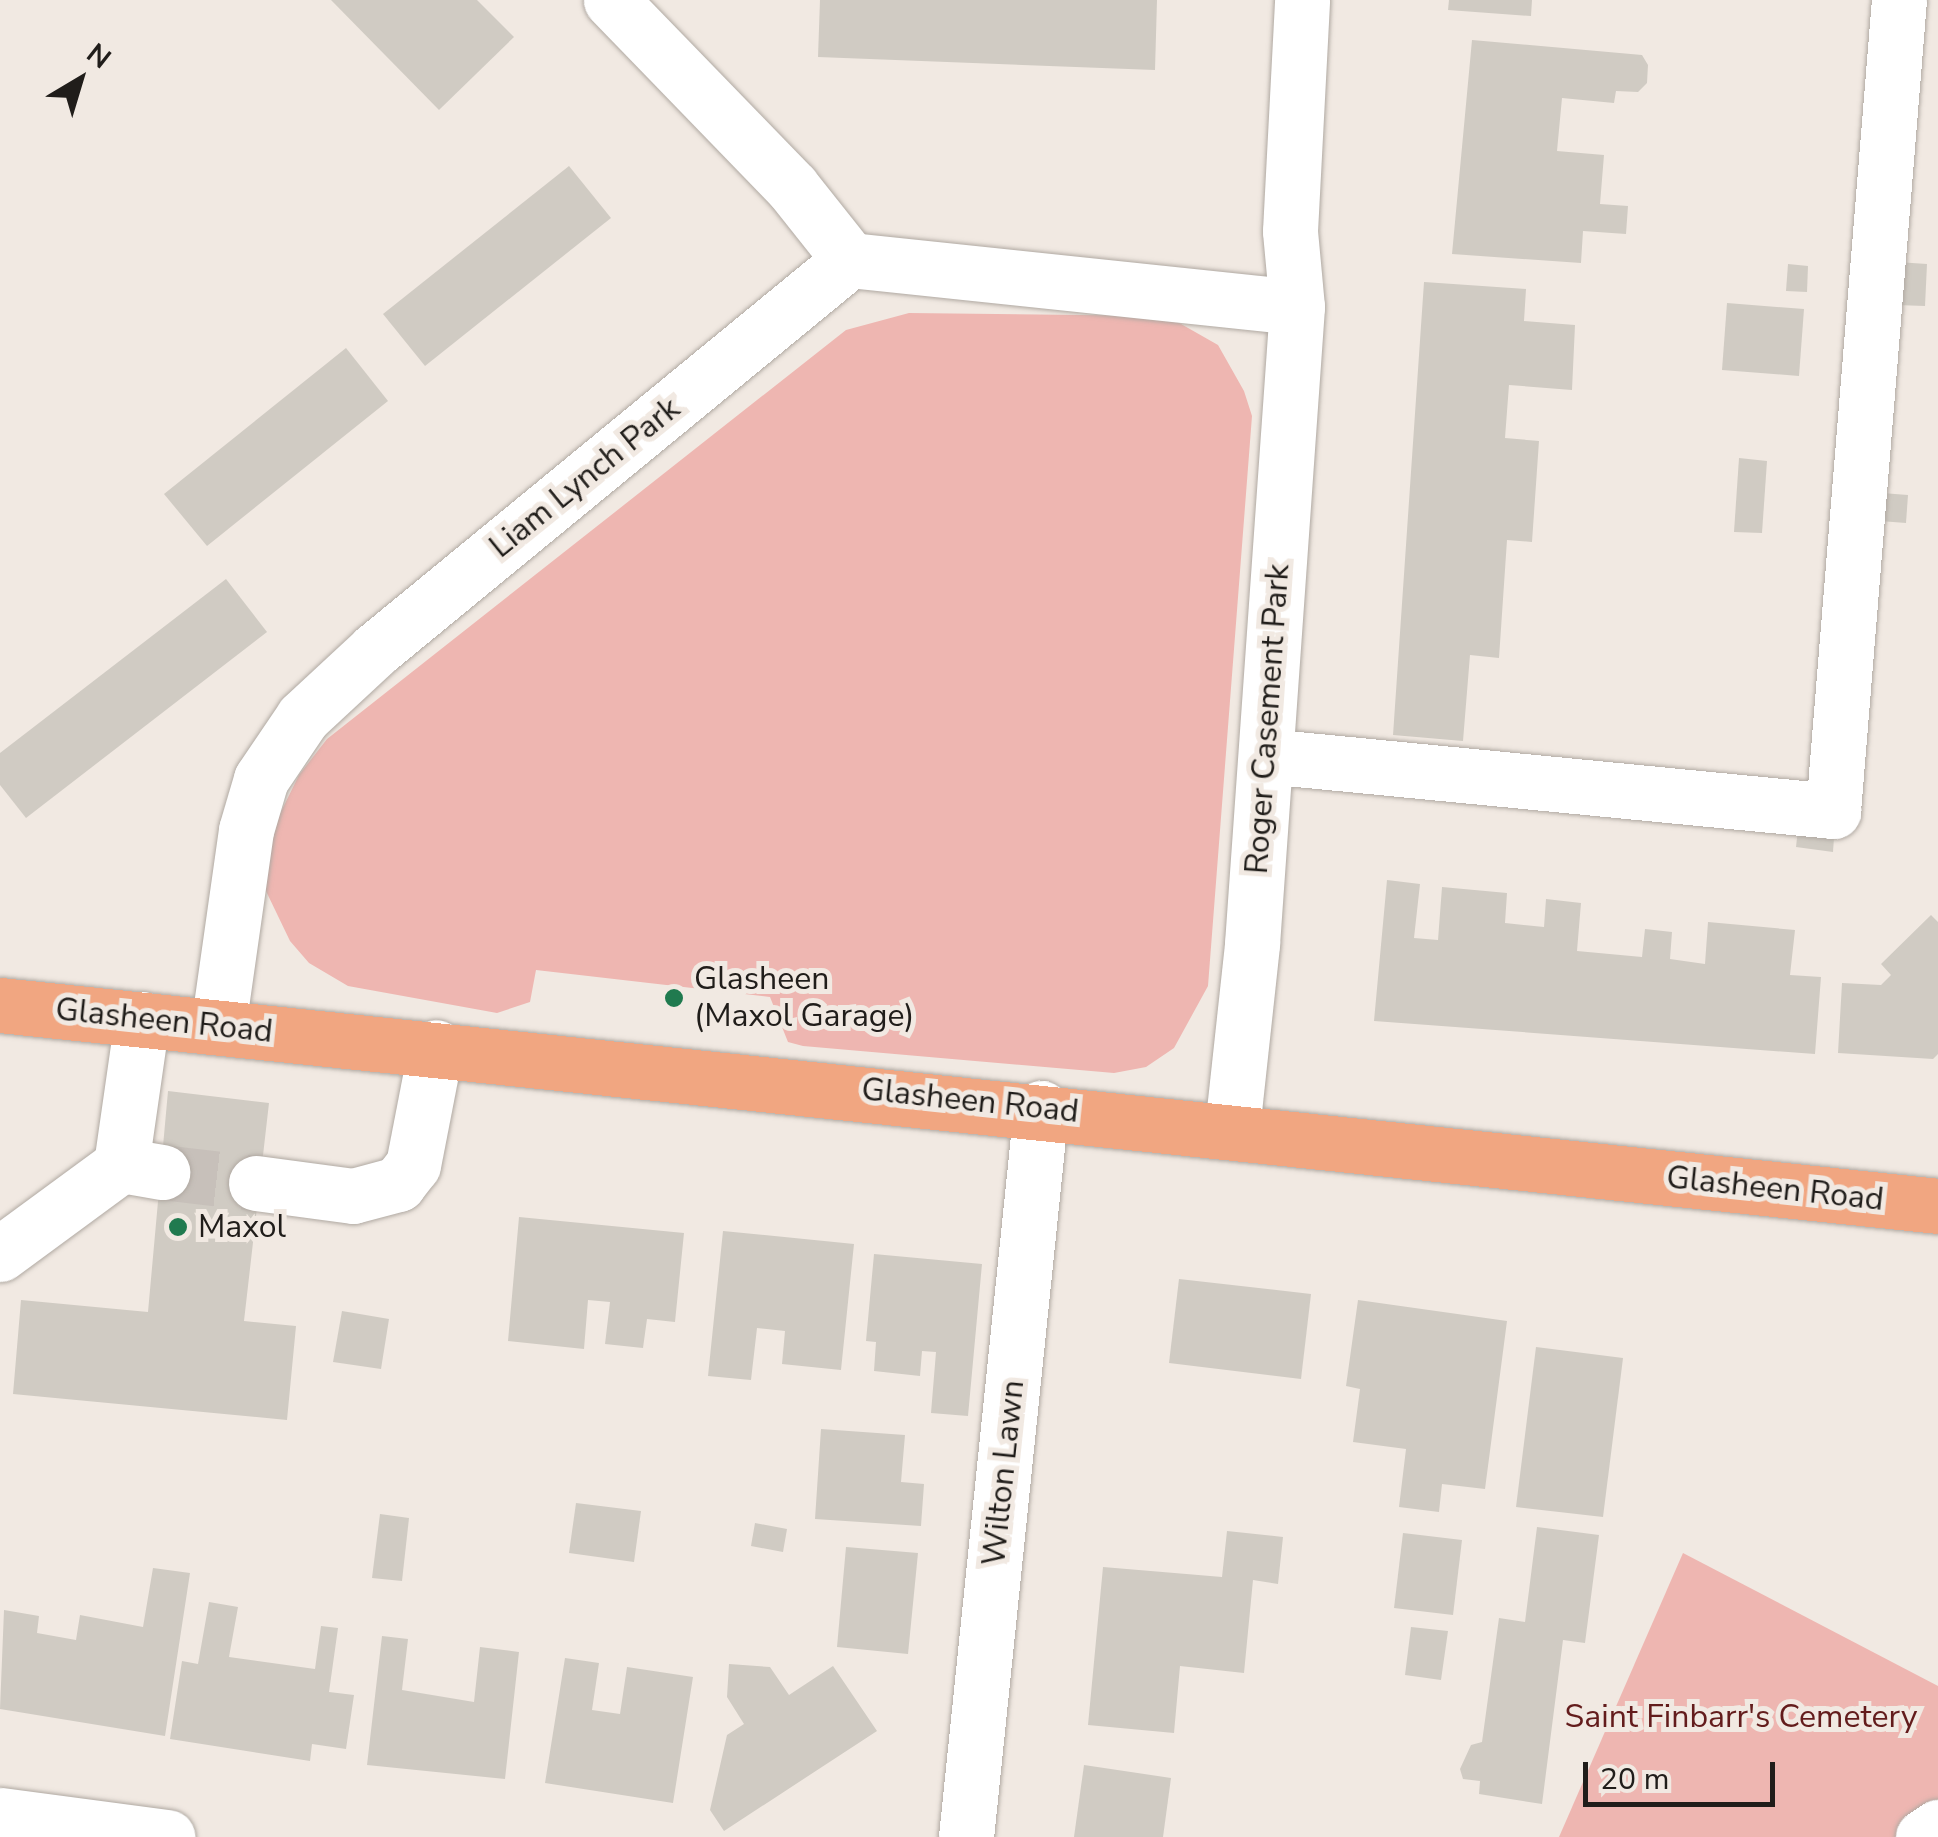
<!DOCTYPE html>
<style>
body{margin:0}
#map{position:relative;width:1938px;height:1837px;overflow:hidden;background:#f1e9e2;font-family:"Nunito Sans",sans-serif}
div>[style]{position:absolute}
.green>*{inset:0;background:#eeb6b1}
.building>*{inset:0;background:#d0cbc3}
.minor-tunnel>*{height:55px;margin-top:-27.5px;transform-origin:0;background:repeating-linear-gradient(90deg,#c7c0ba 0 55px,transparent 0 83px)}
.roads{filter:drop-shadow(0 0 2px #b0a9a2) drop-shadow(0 0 2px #b0a9a2)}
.minor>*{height:55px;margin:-27.5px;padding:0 27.5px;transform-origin:27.5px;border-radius:27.5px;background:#fff}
.major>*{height:55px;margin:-27.5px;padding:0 27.5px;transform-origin:27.5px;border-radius:27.5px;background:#f1a681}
.dots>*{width:28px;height:28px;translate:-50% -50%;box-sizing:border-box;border:5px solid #f1e9e2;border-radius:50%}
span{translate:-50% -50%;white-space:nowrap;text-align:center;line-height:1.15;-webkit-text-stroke:10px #f1e9e2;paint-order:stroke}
.street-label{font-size:32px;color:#201d1a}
.poi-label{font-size:32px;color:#201d1a}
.left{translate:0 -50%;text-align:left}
.park-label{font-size:32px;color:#631c1c}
.north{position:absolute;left:30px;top:30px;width:100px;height:100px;-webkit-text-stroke:8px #f1e9e2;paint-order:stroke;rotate:38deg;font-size:28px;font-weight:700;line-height:40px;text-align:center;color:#201d1a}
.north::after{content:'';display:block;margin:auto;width:35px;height:45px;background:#201d1a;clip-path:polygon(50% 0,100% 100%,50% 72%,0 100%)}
.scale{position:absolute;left:1583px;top:1762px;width:192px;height:45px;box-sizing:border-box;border:5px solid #201d1a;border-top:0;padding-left:12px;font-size:30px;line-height:35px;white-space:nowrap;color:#201d1a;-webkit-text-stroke:8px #f1e9e2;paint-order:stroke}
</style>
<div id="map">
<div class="green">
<i style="clip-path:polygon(909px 313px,1167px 316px,1218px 345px,1244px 391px,1252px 416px,1208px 986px,1174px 1048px,1146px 1067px,1114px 1073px,803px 1046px,788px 1042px,770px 997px,536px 970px,530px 1002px,497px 1013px,348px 986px,309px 963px,290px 941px,265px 889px,271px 832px,299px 775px,327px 739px,846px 330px)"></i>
<i style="clip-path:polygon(1683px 1553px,1938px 1686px,1938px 1837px,1559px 1837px)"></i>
</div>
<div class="building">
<i style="clip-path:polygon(331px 0,477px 0,514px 37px,439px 110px)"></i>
<i style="clip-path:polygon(820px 0,1157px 0,1155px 70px,818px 57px)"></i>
<i style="clip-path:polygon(1449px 0,1532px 0,1531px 16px,1448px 10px)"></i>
<i style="clip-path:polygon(1472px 40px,1642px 55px,1648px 65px,1647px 83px,1638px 92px,1616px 91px,1614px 103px,1562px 98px,1557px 151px,1604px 155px,1600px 204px,1628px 206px,1626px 234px,1583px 231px,1581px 263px,1452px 254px)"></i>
<i style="clip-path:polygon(569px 166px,611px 218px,425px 366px,383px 314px)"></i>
<i style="clip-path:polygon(1897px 262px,1927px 264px,1925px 306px,1896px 305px)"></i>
<i style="clip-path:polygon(1788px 264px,1808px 266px,1807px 292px,1786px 291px)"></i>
<i style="clip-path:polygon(1424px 282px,1526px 289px,1524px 321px,1575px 325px,1572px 390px,1509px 385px,1505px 438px,1539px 441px,1532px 542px,1507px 540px,1499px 658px,1470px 655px,1463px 741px,1393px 735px)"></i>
<i style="clip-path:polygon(1727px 303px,1804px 309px,1799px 376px,1722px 370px)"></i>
<i style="clip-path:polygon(346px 348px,388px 401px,207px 546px,164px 494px)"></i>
<i style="clip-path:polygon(1739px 458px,1767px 461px,1762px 533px,1734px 532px)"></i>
<i style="clip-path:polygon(1869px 492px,1908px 495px,1906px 523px,1867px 520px)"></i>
<i style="clip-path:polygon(226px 579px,267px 632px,26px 818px,0 785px,0 753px)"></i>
<i style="clip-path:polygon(1799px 820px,1835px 823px,1833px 852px,1796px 847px)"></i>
<i style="clip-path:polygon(1387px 880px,1420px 884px,1414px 938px,1438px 940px,1442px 887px,1507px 893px,1505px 923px,1544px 927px,1546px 899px,1581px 903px,1577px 951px,1642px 957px,1645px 929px,1672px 932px,1670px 959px,1705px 964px,1708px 922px,1795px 930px,1790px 975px,1821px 977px,1815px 1054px,1374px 1021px)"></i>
<i style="clip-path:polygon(1931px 915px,1938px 922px,1938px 1054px,1933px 1059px,1838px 1053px,1842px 983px,1881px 985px,1891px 975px,1881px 964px)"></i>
<i style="clip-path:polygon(168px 1091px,269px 1103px,244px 1321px,296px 1326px,287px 1420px,13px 1394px,21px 1300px,148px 1312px)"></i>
<i style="clip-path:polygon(519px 1217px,684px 1233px,675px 1322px,647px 1319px,643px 1348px,605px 1344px,610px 1302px,588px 1300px,584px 1349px,508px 1341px)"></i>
<i style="clip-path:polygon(723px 1231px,854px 1244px,841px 1370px,782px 1364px,785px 1331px,757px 1328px,751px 1380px,708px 1376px)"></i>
<i style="clip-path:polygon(874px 1254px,982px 1264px,968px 1416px,931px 1413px,936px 1352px,922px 1351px,920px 1376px,874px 1371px,876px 1342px,866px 1341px)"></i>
<i style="clip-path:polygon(1179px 1279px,1311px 1294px,1301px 1379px,1169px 1363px)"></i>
<i style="clip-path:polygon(1358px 1300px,1507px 1321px,1485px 1489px,1442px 1484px,1439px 1512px,1399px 1507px,1406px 1449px,1353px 1442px,1360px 1389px,1346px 1386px)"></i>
<i style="clip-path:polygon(342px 1311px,389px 1319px,381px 1369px,333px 1362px)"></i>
<i style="clip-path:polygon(1536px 1347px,1623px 1358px,1603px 1517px,1516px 1507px)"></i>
<i style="clip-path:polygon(821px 1429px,905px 1435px,901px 1482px,924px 1484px,921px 1526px,815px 1519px)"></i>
<i style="clip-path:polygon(576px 1503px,641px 1511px,634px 1562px,569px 1553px)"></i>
<i style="clip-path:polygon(380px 1514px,409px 1518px,402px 1581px,372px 1578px)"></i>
<i style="clip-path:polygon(755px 1523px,787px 1529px,783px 1552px,751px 1546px)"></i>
<i style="clip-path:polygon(1537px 1527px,1599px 1535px,1585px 1643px,1563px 1640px,1542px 1804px,1479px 1794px,1480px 1781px,1463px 1779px,1460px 1769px,1471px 1745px,1482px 1742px,1499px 1618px,1525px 1622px)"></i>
<i style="clip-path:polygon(1227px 1531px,1283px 1537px,1278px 1584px,1253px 1580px,1244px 1673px,1180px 1666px,1174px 1733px,1088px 1725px,1103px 1567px,1222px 1577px)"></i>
<i style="clip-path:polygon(1403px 1533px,1462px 1540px,1453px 1615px,1394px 1608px)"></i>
<i style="clip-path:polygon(846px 1547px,918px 1553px,908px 1654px,837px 1647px)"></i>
<i style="clip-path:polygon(153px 1568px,190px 1573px,165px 1736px,0 1709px,4px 1610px,39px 1616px,37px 1633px,76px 1640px,80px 1615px,143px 1627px)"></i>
<i style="clip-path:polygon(209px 1602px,238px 1607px,229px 1657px,315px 1669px,321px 1626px,338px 1628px,329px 1692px,354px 1695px,346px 1749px,312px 1744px,310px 1761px,170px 1739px,182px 1661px,198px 1664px)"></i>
<i style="clip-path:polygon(1411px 1627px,1448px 1631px,1441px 1680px,1405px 1675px)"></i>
<i style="clip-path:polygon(382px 1636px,408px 1639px,402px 1690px,474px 1702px,480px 1647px,519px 1652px,505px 1779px,367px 1765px)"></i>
<i style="clip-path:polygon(565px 1658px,599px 1663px,592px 1710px,620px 1714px,627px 1667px,693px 1677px,673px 1803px,545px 1783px)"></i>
<i style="clip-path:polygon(729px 1664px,770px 1667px,789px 1695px,833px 1666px,877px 1731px,724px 1831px,710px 1810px,727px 1735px,744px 1724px,727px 1697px)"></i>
<i style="clip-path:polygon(1084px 1765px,1171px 1778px,1163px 1837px,1074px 1837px)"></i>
</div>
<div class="minor-tunnel">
<i style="left:162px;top:1172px;width:95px;rotate:6.7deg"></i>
</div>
<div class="roads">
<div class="minor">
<i style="left:850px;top:260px;width:449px;rotate:6deg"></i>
<i style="left:1266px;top:756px;width:570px;rotate:5.54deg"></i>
<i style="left:1833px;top:811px;width:814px;rotate:-85.35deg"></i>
<i style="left:142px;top:1019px;width:148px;rotate:98.2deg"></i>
<i style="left:121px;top:1165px;width:42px;rotate:9.7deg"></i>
<i style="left:218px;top:1027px;width:199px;rotate:-81.9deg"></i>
<i style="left:246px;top:830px;width:53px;rotate:-73.6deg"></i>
<i style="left:261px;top:779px;width:75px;rotate:-55.9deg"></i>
<i style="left:303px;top:717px;width:98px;rotate:-42.9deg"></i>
<i style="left:375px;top:650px;width:615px;rotate:-39.39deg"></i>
<i style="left:850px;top:260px;width:93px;rotate:-128.5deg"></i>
<i style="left:792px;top:187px;width:260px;rotate:-134.1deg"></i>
<i style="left:1232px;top:1129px;width:186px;rotate:-83.8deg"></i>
<i style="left:1252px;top:944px;width:639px;rotate:-85.96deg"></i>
<i style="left:1297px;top:307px;width:76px;rotate:-95.3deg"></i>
<i style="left:1290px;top:231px;width:231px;rotate:-87deg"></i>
<i style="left:256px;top:1183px;width:98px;rotate:7.6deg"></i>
<i style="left:353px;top:1196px;width:47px;rotate:-14.9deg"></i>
<i style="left:398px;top:1184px;width:24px;rotate:-52deg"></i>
<i style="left:413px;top:1165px;width:120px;rotate:-79deg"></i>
<i style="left:0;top:1254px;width:150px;rotate:-36.3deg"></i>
<i style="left:0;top:1815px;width:169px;rotate:7.5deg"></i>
<i style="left:966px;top:1837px;width:733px;rotate:-84.13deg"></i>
<i style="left:1923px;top:1837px;width:18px;rotate:-34deg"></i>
</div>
<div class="major">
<i style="left:0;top:1005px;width:1948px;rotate:5.92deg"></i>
</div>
</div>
<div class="dots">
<i style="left:674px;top:998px;background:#207a4f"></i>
<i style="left:178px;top:1227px;background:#207a4f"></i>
</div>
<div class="street-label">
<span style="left:585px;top:478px;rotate:-39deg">Liam Lynch Park</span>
<span style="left:1268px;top:719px;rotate:-86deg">Roger Casement Park</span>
<span style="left:164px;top:1021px;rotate:6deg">Glasheen Road</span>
<span style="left:970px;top:1101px;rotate:6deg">Glasheen Road</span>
<span style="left:1775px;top:1189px;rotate:6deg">Glasheen Road</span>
<span style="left:1004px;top:1473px;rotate:-84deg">Wilton Lawn</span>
</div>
<div class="poi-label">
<span class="left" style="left:694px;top:998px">Glasheen<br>(Maxol Garage)</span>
<span class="left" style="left:198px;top:1227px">Maxol</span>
</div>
<div class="park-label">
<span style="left:1741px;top:1717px">Saint Finbarr's Cemetery</span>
</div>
<div class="north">N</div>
<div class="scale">20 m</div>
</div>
